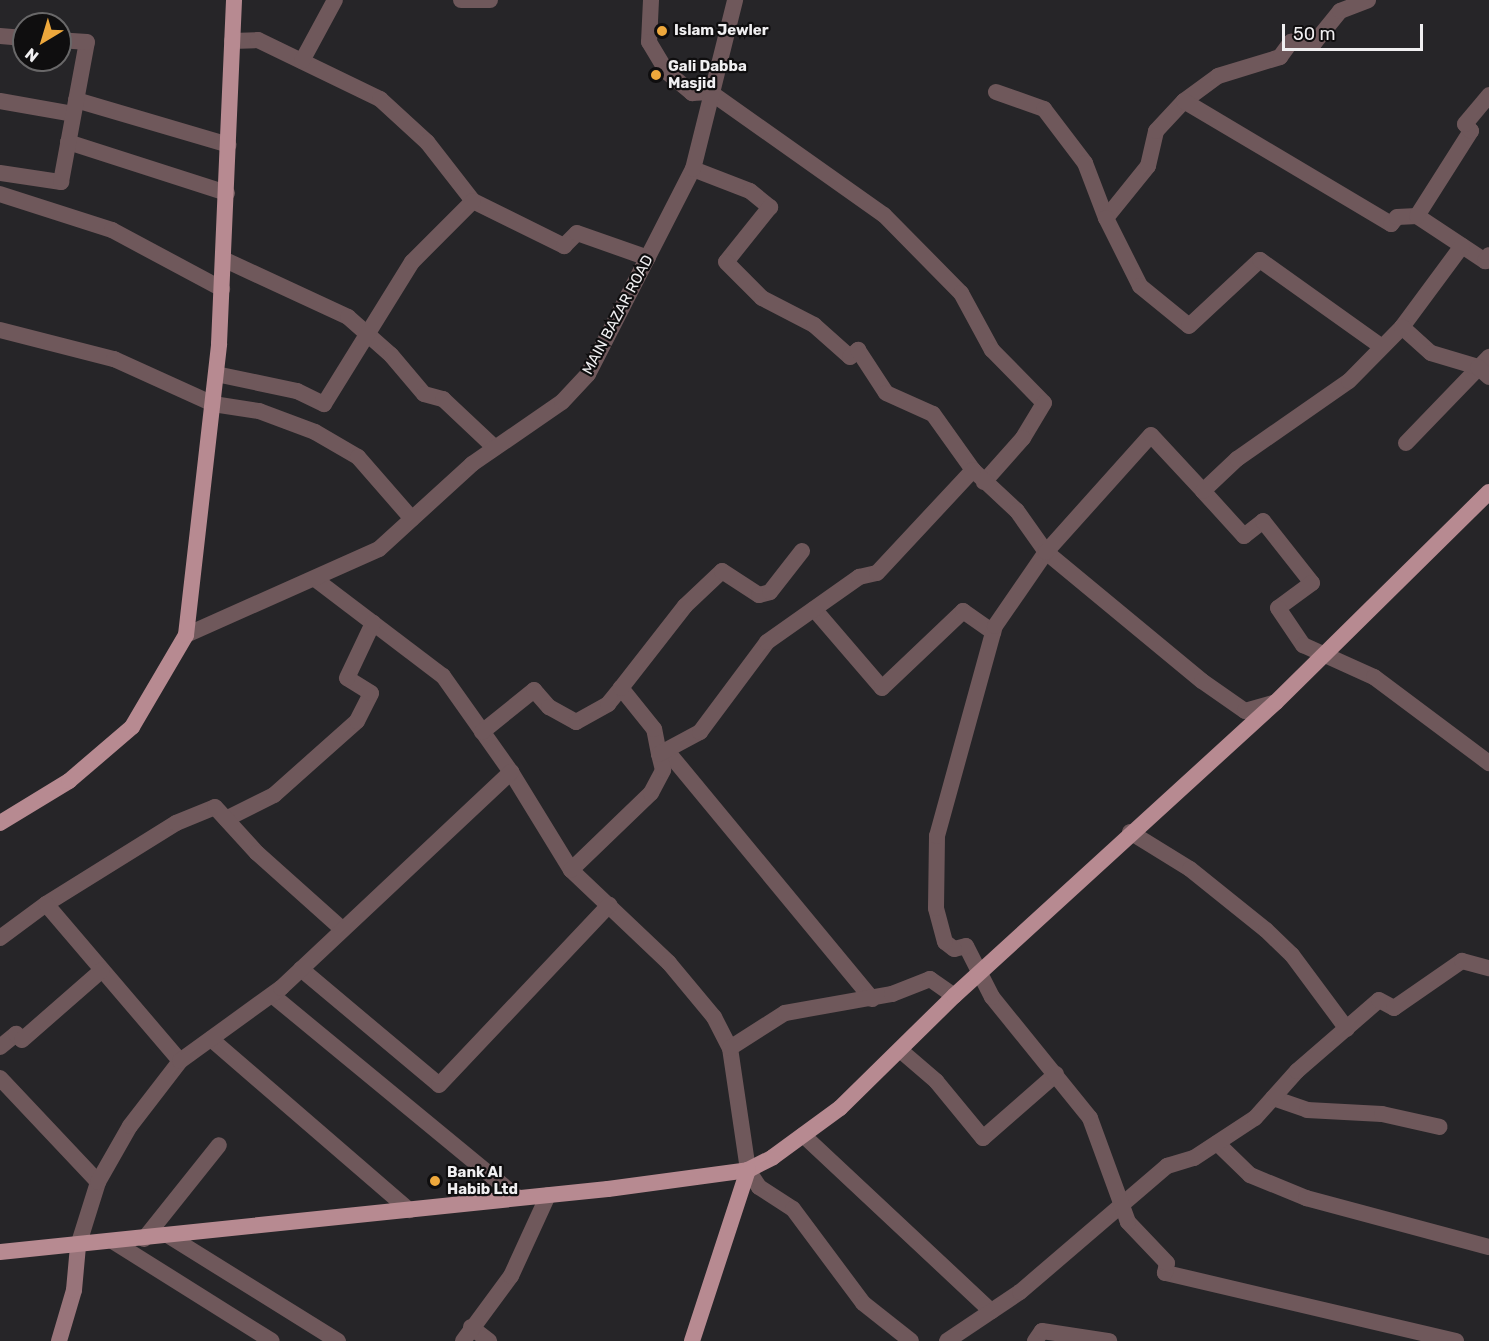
<!DOCTYPE html>
<style>
body{margin:0}
#map{position:relative;width:1489px;height:1341px;overflow:hidden;background:#262528;font-family:Rubik,sans-serif}
div>[style]{position:absolute}
.minor>*{height:16px;margin:-8px;padding:0 8px;transform-origin:8px;border-radius:8px;background:#6f585b}
.secondary>*{height:16px;margin:-8px;padding:0 8px;transform-origin:8px;border-radius:8px;background:#98747a}
.primary>*{height:16px;margin:-8px;padding:0 8px;transform-origin:8px;border-radius:8px;background:#b78a91}
.dots>*{width:16px;height:16px;translate:-50% -50%;box-sizing:border-box;border:3px solid #0f0e0f;border-radius:50%}
span{translate:-50% -50%;white-space:nowrap;text-align:center;line-height:1.15;-webkit-text-stroke:4.5px #0f0e0f;paint-order:stroke}
.poi-label{font-size:15px;color:#f0eff1;font-weight:700}
.left{translate:0 -50%;text-align:left}
.street-label{font-size:15px;color:#f0eff1}
.north{position:absolute;left:12px;top:12px;width:60px;height:60px;box-sizing:border-box;background:#0f0e0f;border:2px solid #696869;border-radius:50%;rotate:218deg;font-size:16px;font-weight:700;line-height:24px;text-align:center;color:#f0eff1}
.north::after{content:'';display:block;margin:auto;width:21px;height:27px;background:#eea83c;clip-path:polygon(50% 0,100% 100%,50% 72%,0 100%)}
.scale{position:absolute;left:1282px;top:24px;width:141px;height:27px;box-sizing:border-box;border:3px solid #f0eff1;border-top:0;padding-left:8px;font-size:18px;line-height:21px;white-space:nowrap;color:#f0eff1;-webkit-text-stroke:4px #0f0e0f;paint-order:stroke}
</style>
<div id="map">
<div class="minor">
<i style="left:461px;top:0;width:29px"></i>
<i style="left:651px;top:0;width:42px;rotate:92.7deg"></i>
<i style="left:649px;top:42px;width:35px;rotate:59deg"></i>
<i style="left:667px;top:72px;width:33px;rotate:40deg"></i>
<i style="left:692px;top:93px;width:18px;rotate:-3deg"></i>
<i style="left:710px;top:92px;width:213px;rotate:35.3deg"></i>
<i style="left:884px;top:215px;width:110px;rotate:45.4deg"></i>
<i style="left:961px;top:293px;width:65px;rotate:61.5deg"></i>
<i style="left:992px;top:350px;width:74px;rotate:45.5deg"></i>
<i style="left:1044px;top:403px;width:41px;rotate:121deg"></i>
<i style="left:1023px;top:438px;width:59px;rotate:131.6deg"></i>
<i style="left:0;top:36px;width:24px;rotate:5deg"></i>
<i style="left:232px;top:41px;width:26px;rotate:-2deg"></i>
<i style="left:258px;top:40px;width:136px;rotate:25.8deg"></i>
<i style="left:380px;top:99px;width:64px;rotate:42.5deg"></i>
<i style="left:427px;top:142px;width:75px;rotate:52.1deg"></i>
<i style="left:473px;top:201px;width:102px;rotate:26.3deg"></i>
<i style="left:564px;top:246px;width:18px;rotate:-45deg"></i>
<i style="left:577px;top:233px;width:75px;rotate:19.4deg"></i>
<i style="left:302px;top:61px;width:69px;rotate:-61.6deg"></i>
<i style="left:996px;top:92px;width:51px;rotate:19.5deg"></i>
<i style="left:1044px;top:109px;width:68px;rotate:52.8deg"></i>
<i style="left:1085px;top:163px;width:59px;rotate:69.1deg"></i>
<i style="left:1106px;top:218px;width:67px;rotate:-51.1deg"></i>
<i style="left:1148px;top:166px;width:36px;rotate:-77deg"></i>
<i style="left:1156px;top:131px;width:41px;rotate:-47deg"></i>
<i style="left:1184px;top:101px;width:42px;rotate:-36.3deg"></i>
<i style="left:1218px;top:76px;width:65px;rotate:-17deg"></i>
<i style="left:1280px;top:57px;width:19px;rotate:-54deg"></i>
<i style="left:1291px;top:42px;width:24px"></i>
<i style="left:1315px;top:42px;width:40px;rotate:-51deg"></i>
<i style="left:1340px;top:11px;width:30px;rotate:-21deg"></i>
<i style="left:76px;top:100px;width:159px;rotate:16.4deg"></i>
<i style="left:0;top:101px;width:74px;rotate:10.1deg"></i>
<i style="left:1184px;top:101px;width:241px;rotate:30.7deg"></i>
<i style="left:1391px;top:224px;width:9px;rotate:-49deg"></i>
<i style="left:1397px;top:217px;width:20px;rotate:-3deg"></i>
<i style="left:1417px;top:216px;width:82px;rotate:33.5deg"></i>
<i style="left:1485px;top:261px;width:7px;rotate:-56deg"></i>
<i style="left:68px;top:142px;width:167px;rotate:17.8deg"></i>
<i style="left:693px;top:169px;width:61px;rotate:21.1deg"></i>
<i style="left:750px;top:191px;width:26px;rotate:39deg"></i>
<i style="left:770px;top:207px;width:70px;rotate:128.7deg"></i>
<i style="left:726px;top:262px;width:51px;rotate:45deg"></i>
<i style="left:762px;top:298px;width:59px;rotate:27.4deg"></i>
<i style="left:814px;top:325px;width:48px;rotate:41.6deg"></i>
<i style="left:850px;top:357px;width:11px;rotate:-41deg"></i>
<i style="left:858px;top:350px;width:51px;rotate:56.9deg"></i>
<i style="left:886px;top:393px;width:51px;rotate:24.1deg"></i>
<i style="left:933px;top:414px;width:69px;rotate:54.5deg"></i>
<i style="left:973px;top:470px;width:60px;rotate:43deg"></i>
<i style="left:1017px;top:511px;width:50px;rotate:54.7deg"></i>
<i style="left:1046px;top:552px;width:202px;rotate:39.6deg"></i>
<i style="left:1202px;top:681px;width:52px;rotate:34.9deg"></i>
<i style="left:1245px;top:711px;width:32px;rotate:-16deg"></i>
<i style="left:0;top:173px;width:62px;rotate:8.4deg"></i>
<i style="left:61px;top:182px;width:142px;rotate:-79.5deg"></i>
<i style="left:87px;top:42px;width:27px;rotate:-176deg"></i>
<i style="left:0;top:194px;width:118px;rotate:17.8deg"></i>
<i style="left:112px;top:230px;width:125px;rotate:28.2deg"></i>
<i style="left:1417px;top:216px;width:101px;rotate:-57.6deg"></i>
<i style="left:1471px;top:131px;width:9px;rotate:-131deg"></i>
<i style="left:1465px;top:124px;width:38px;rotate:-50deg"></i>
<i style="left:1106px;top:218px;width:76px;rotate:63.4deg"></i>
<i style="left:1140px;top:286px;width:63px;rotate:39.2deg"></i>
<i style="left:1189px;top:326px;width:97px;rotate:-42.9deg"></i>
<i style="left:1260px;top:260px;width:146px;rotate:35.5deg"></i>
<i style="left:223px;top:259px;width:138px;rotate:24.9deg"></i>
<i style="left:348px;top:317px;width:57px;rotate:41.5deg"></i>
<i style="left:391px;top:355px;width:51px;rotate:49.8deg"></i>
<i style="left:424px;top:394px;width:20px;rotate:15deg"></i>
<i style="left:443px;top:399px;width:71px;rotate:43.3deg"></i>
<i style="left:1402px;top:327px;width:101px;rotate:-53.5deg"></i>
<i style="left:0;top:330px;width:118px;rotate:14.3deg"></i>
<i style="left:114px;top:359px;width:109px;rotate:24.4deg"></i>
<i style="left:213px;top:404px;width:47px;rotate:8.7deg"></i>
<i style="left:259px;top:411px;width:60px;rotate:20.6deg"></i>
<i style="left:315px;top:432px;width:50px;rotate:30.2deg"></i>
<i style="left:358px;top:457px;width:82px;rotate:48.9deg"></i>
<i style="left:216px;top:374px;width:83px;rotate:11.9deg"></i>
<i style="left:297px;top:391px;width:30px;rotate:26deg"></i>
<i style="left:324px;top:404px;width:167px;rotate:-58.2deg"></i>
<i style="left:412px;top:262px;width:86px;rotate:-45deg"></i>
<i style="left:1406px;top:443px;width:120px;rotate:-46deg"></i>
<i style="left:1203px;top:491px;width:61px;rotate:47.7deg"></i>
<i style="left:1244px;top:536px;width:24px;rotate:-38deg"></i>
<i style="left:1263px;top:521px;width:79px;rotate:51.7deg"></i>
<i style="left:1312px;top:583px;width:42px;rotate:143.7deg"></i>
<i style="left:1278px;top:608px;width:45px;rotate:56deg"></i>
<i style="left:1303px;top:645px;width:78px;rotate:24.3deg"></i>
<i style="left:1374px;top:677px;width:144px;rotate:36.8deg"></i>
<i style="left:315px;top:579px;width:161px;rotate:37.2deg"></i>
<i style="left:443px;top:676px;width:118px;rotate:54.7deg"></i>
<i style="left:511px;top:772px;width:115px;rotate:58.5deg"></i>
<i style="left:571px;top:870px;width:135px;rotate:43.5deg"></i>
<i style="left:669px;top:963px;width:70px;rotate:50.2deg"></i>
<i style="left:714px;top:1017px;width:35px;rotate:63deg"></i>
<i style="left:730px;top:1048px;width:123px;rotate:81.6deg"></i>
<i style="left:748px;top:1170px;width:20px;rotate:57deg"></i>
<i style="left:759px;top:1187px;width:40px;rotate:32.9deg"></i>
<i style="left:793px;top:1209px;width:117px;rotate:53.3deg"></i>
<i style="left:863px;top:1303px;width:61px;rotate:38.4deg"></i>
<i style="left:814px;top:609px;width:104px;rotate:49.3deg"></i>
<i style="left:882px;top:688px;width:112px;rotate:-43.5deg"></i>
<i style="left:963px;top:611px;width:37px;rotate:35deg"></i>
<i style="left:186px;top:635px;width:211px;rotate:-24deg"></i>
<i style="left:379px;top:549px;width:126px;rotate:-42.4deg"></i>
<i style="left:472px;top:464px;width:109px;rotate:-34.6deg"></i>
<i style="left:562px;top:402px;width:38px;rotate:-47deg"></i>
<i style="left:588px;top:374px;width:230px;rotate:-62.9deg"></i>
<i style="left:693px;top:169px;width:174px;rotate:-76deg"></i>
<i style="left:482px;top:732px;width:67px;rotate:-38.9deg"></i>
<i style="left:534px;top:690px;width:23px;rotate:49deg"></i>
<i style="left:549px;top:707px;width:31px;rotate:29deg"></i>
<i style="left:576px;top:722px;width:37px;rotate:-29deg"></i>
<i style="left:608px;top:704px;width:21px;rotate:-51deg"></i>
<i style="left:667px;top:751px;width:322px;rotate:50.4deg"></i>
<i style="left:659px;top:754px;width:25px;rotate:-101deg"></i>
<i style="left:654px;top:729px;width:53px;rotate:-128.8deg"></i>
<i style="left:621px;top:688px;width:104px;rotate:-52deg"></i>
<i style="left:685px;top:606px;width:51px;rotate:-43.4deg"></i>
<i style="left:722px;top:571px;width:44px;rotate:33deg"></i>
<i style="left:759px;top:595px;width:11px;rotate:-15deg"></i>
<i style="left:770px;top:592px;width:52px;rotate:-52deg"></i>
<i style="left:226px;top:819px;width:54px;rotate:-26.6deg"></i>
<i style="left:274px;top:795px;width:111px;rotate:-41.7deg"></i>
<i style="left:357px;top:721px;width:31px;rotate:-63deg"></i>
<i style="left:371px;top:693px;width:28px;rotate:-148deg"></i>
<i style="left:347px;top:678px;width:61px;rotate:-64.7deg"></i>
<i style="left:1130px;top:832px;width:70px;rotate:31.7deg"></i>
<i style="left:1190px;top:869px;width:97px;rotate:38.8deg"></i>
<i style="left:1266px;top:930px;width:36px;rotate:44deg"></i>
<i style="left:1292px;top:955px;width:92px;rotate:53.4deg"></i>
<i style="left:571px;top:870px;width:111px;rotate:-43.9deg"></i>
<i style="left:651px;top:793px;width:26px;rotate:-62deg"></i>
<i style="left:663px;top:770px;width:16px;rotate:-104deg"></i>
<i style="left:659px;top:754px;width:47px;rotate:-28.2deg"></i>
<i style="left:700px;top:732px;width:112px;rotate:-53.3deg"></i>
<i style="left:767px;top:642px;width:113px;rotate:-35.2deg"></i>
<i style="left:859px;top:577px;width:18px;rotate:-13deg"></i>
<i style="left:877px;top:573px;width:141px;rotate:-47deg"></i>
<i style="left:46px;top:904px;width:153px;rotate:-31.9deg"></i>
<i style="left:176px;top:823px;width:42px;rotate:-22.3deg"></i>
<i style="left:215px;top:807px;width:62px;rotate:47.6deg"></i>
<i style="left:257px;top:853px;width:114px;rotate:41.8deg"></i>
<i style="left:0;top:938px;width:57px;rotate:-36.5deg"></i>
<i style="left:46px;top:904px;width:206px;rotate:49.5deg"></i>
<i style="left:301px;top:969px;width:180px;rotate:40deg"></i>
<i style="left:439px;top:1085px;width:248px;rotate:-46.6deg"></i>
<i style="left:272px;top:995px;width:319px;rotate:39.5deg"></i>
<i style="left:211px;top:1039px;width:262px;rotate:40.8deg"></i>
<i style="left:0;top:1047px;width:21px;rotate:-39deg"></i>
<i style="left:16px;top:1034px;width:8px;rotate:45deg"></i>
<i style="left:22px;top:1040px;width:106px;rotate:-41.2deg"></i>
<i style="left:730px;top:1048px;width:65px;rotate:-32.5deg"></i>
<i style="left:785px;top:1013px;width:109px;rotate:-10.1deg"></i>
<i style="left:892px;top:994px;width:41px;rotate:-21.5deg"></i>
<i style="left:930px;top:979px;width:29px;rotate:35deg"></i>
<i style="left:900px;top:1050px;width:48px;rotate:40.7deg"></i>
<i style="left:936px;top:1081px;width:74px;rotate:50.5deg"></i>
<i style="left:983px;top:1138px;width:97px;rotate:-41.2deg"></i>
<i style="left:0;top:1078px;width:143px;rotate:46.7deg"></i>
<i style="left:1273px;top:1098px;width:36px;rotate:19deg"></i>
<i style="left:1307px;top:1110px;width:75px;rotate:3.1deg"></i>
<i style="left:1382px;top:1114px;width:59px;rotate:12.6deg"></i>
<i style="left:803px;top:1135px;width:258px;rotate:43.1deg"></i>
<i style="left:1217px;top:1143px;width:46px;rotate:44.1deg"></i>
<i style="left:1250px;top:1175px;width:61px;rotate:22.3deg"></i>
<i style="left:1306px;top:1198px;width:189px;rotate:15deg"></i>
<i style="left:169px;top:1236px;width:199px;rotate:31.9deg"></i>
<i style="left:144px;top:1239px;width:120px;rotate:-51.4deg"></i>
<i style="left:114px;top:1242px;width:186px;rotate:32.1deg"></i>
<i style="left:78px;top:1246px;width:67px;rotate:-72.6deg"></i>
<i style="left:98px;top:1182px;width:64px;rotate:-60.3deg"></i>
<i style="left:130px;top:1126px;width:82px;rotate:-52.4deg"></i>
<i style="left:180px;top:1061px;width:125px;rotate:-35.9deg"></i>
<i style="left:281px;top:988px;width:316px;rotate:-43.2deg"></i>
<i style="left:471px;top:1327px;width:23px;rotate:38deg"></i>
<i style="left:463px;top:1341px;width:81px;rotate:-53.6deg"></i>
<i style="left:511px;top:1276px;width:89px;rotate:-65.4deg"></i>
<i style="left:947px;top:1341px;width:88px;rotate:-33.9deg"></i>
<i style="left:1020px;top:1292px;width:194px;rotate:-40.6deg"></i>
<i style="left:1167px;top:1166px;width:28px;rotate:-17deg"></i>
<i style="left:1194px;top:1158px;width:73px;rotate:-33.3deg"></i>
<i style="left:1255px;top:1118px;width:63px;rotate:-48.2deg"></i>
<i style="left:1297px;top:1071px;width:108px;rotate:-40.9deg"></i>
<i style="left:1379px;top:1000px;width:17px;rotate:28deg"></i>
<i style="left:1394px;top:1008px;width:83px;rotate:-34.7deg"></i>
<i style="left:1462px;top:961px;width:28px;rotate:15deg"></i>
<i style="left:1035px;top:1341px;width:12px;rotate:-55deg"></i>
<i style="left:1042px;top:1331px;width:68px;rotate:8.5deg"></i>
<i style="left:1456px;top:1341px;width:299px;rotate:-166.8deg"></i>
<i style="left:1165px;top:1273px;width:10px;rotate:-79deg"></i>
<i style="left:1167px;top:1263px;width:57px;rotate:-133.6deg"></i>
<i style="left:1128px;top:1222px;width:111px;rotate:-110.1deg"></i>
<i style="left:1090px;top:1118px;width:156px;rotate:-129deg"></i>
<i style="left:992px;top:997px;width:57px;rotate:-117deg"></i>
<i style="left:966px;top:946px;width:12px;rotate:166deg"></i>
<i style="left:954px;top:949px;width:11px;rotate:-142deg"></i>
<i style="left:945px;top:942px;width:35px;rotate:-105deg"></i>
<i style="left:936px;top:908px;width:72px;rotate:-89.2deg"></i>
<i style="left:937px;top:836px;width:218px;rotate:-74.6deg"></i>
<i style="left:995px;top:626px;width:90px;rotate:-55.4deg"></i>
<i style="left:1046px;top:552px;width:157px;rotate:-48.1deg"></i>
<i style="left:1151px;top:435px;width:76px;rotate:47.1deg"></i>
<i style="left:1203px;top:491px;width:47px;rotate:-43.3deg"></i>
<i style="left:1237px;top:459px;width:136px;rotate:-34.9deg"></i>
<i style="left:1349px;top:381px;width:76px;rotate:-45.5deg"></i>
<i style="left:1402px;top:327px;width:39px;rotate:42deg"></i>
<i style="left:1431px;top:353px;width:49px;rotate:16.6deg"></i>
<i style="left:1478px;top:367px;width:15px;rotate:42deg"></i>
</div>
<div class="secondary">
<i style="left:59px;top:1341px;width:53px;rotate:-73.6deg"></i>
<i style="left:74px;top:1290px;width:44px;rotate:-84.8deg"></i>
</div>
<div class="primary">
<i style="left:0;top:823px;width:81px;rotate:-31.3deg"></i>
<i style="left:69px;top:781px;width:83px;rotate:-40.6deg"></i>
<i style="left:132px;top:727px;width:107px;rotate:-59.6deg"></i>
<i style="left:186px;top:635px;width:293px;rotate:-83.5deg"></i>
<i style="left:219px;top:344px;width:344px;rotate:-87.5deg"></i>
<i style="left:0;top:1252px;width:611px;rotate:-5.92deg"></i>
<i style="left:608px;top:1189px;width:141px;rotate:-7.7deg"></i>
<i style="left:748px;top:1170px;width:28px;rotate:-27deg"></i>
<i style="left:773px;top:1157px;width:83px;rotate:-36.2deg"></i>
<i style="left:840px;top:1108px;width:160px;rotate:-44.5deg"></i>
<i style="left:954px;top:996px;width:436px;rotate:-42.4deg"></i>
<i style="left:1276px;top:702px;width:299px;rotate:-44.6deg"></i>
<i style="left:692px;top:1341px;width:180px;rotate:-71.9deg"></i>
</div>
<div class="dots">
<i style="left:662px;top:31px;background:#eea83c"></i>
<i style="left:656px;top:75px;background:#eea83c"></i>
<i style="left:435px;top:1181px;background:#eea83c"></i>
</div>
<div class="poi-label">
<span class="left" style="left:674px;top:31px">Islam Jewler</span>
<span class="left" style="left:668px;top:75px">Gali Dabba<br>Masjid</span>
<span class="left" style="left:447px;top:1181px">Bank Al<br>Habib Ltd</span>
</div>
<div class="street-label">
<span style="left:618px;top:315px;rotate:-62deg">MAIN BAZAR ROAD</span>
</div>
<div class="north">N</div>
<div class="scale">50 m</div>
</div>
